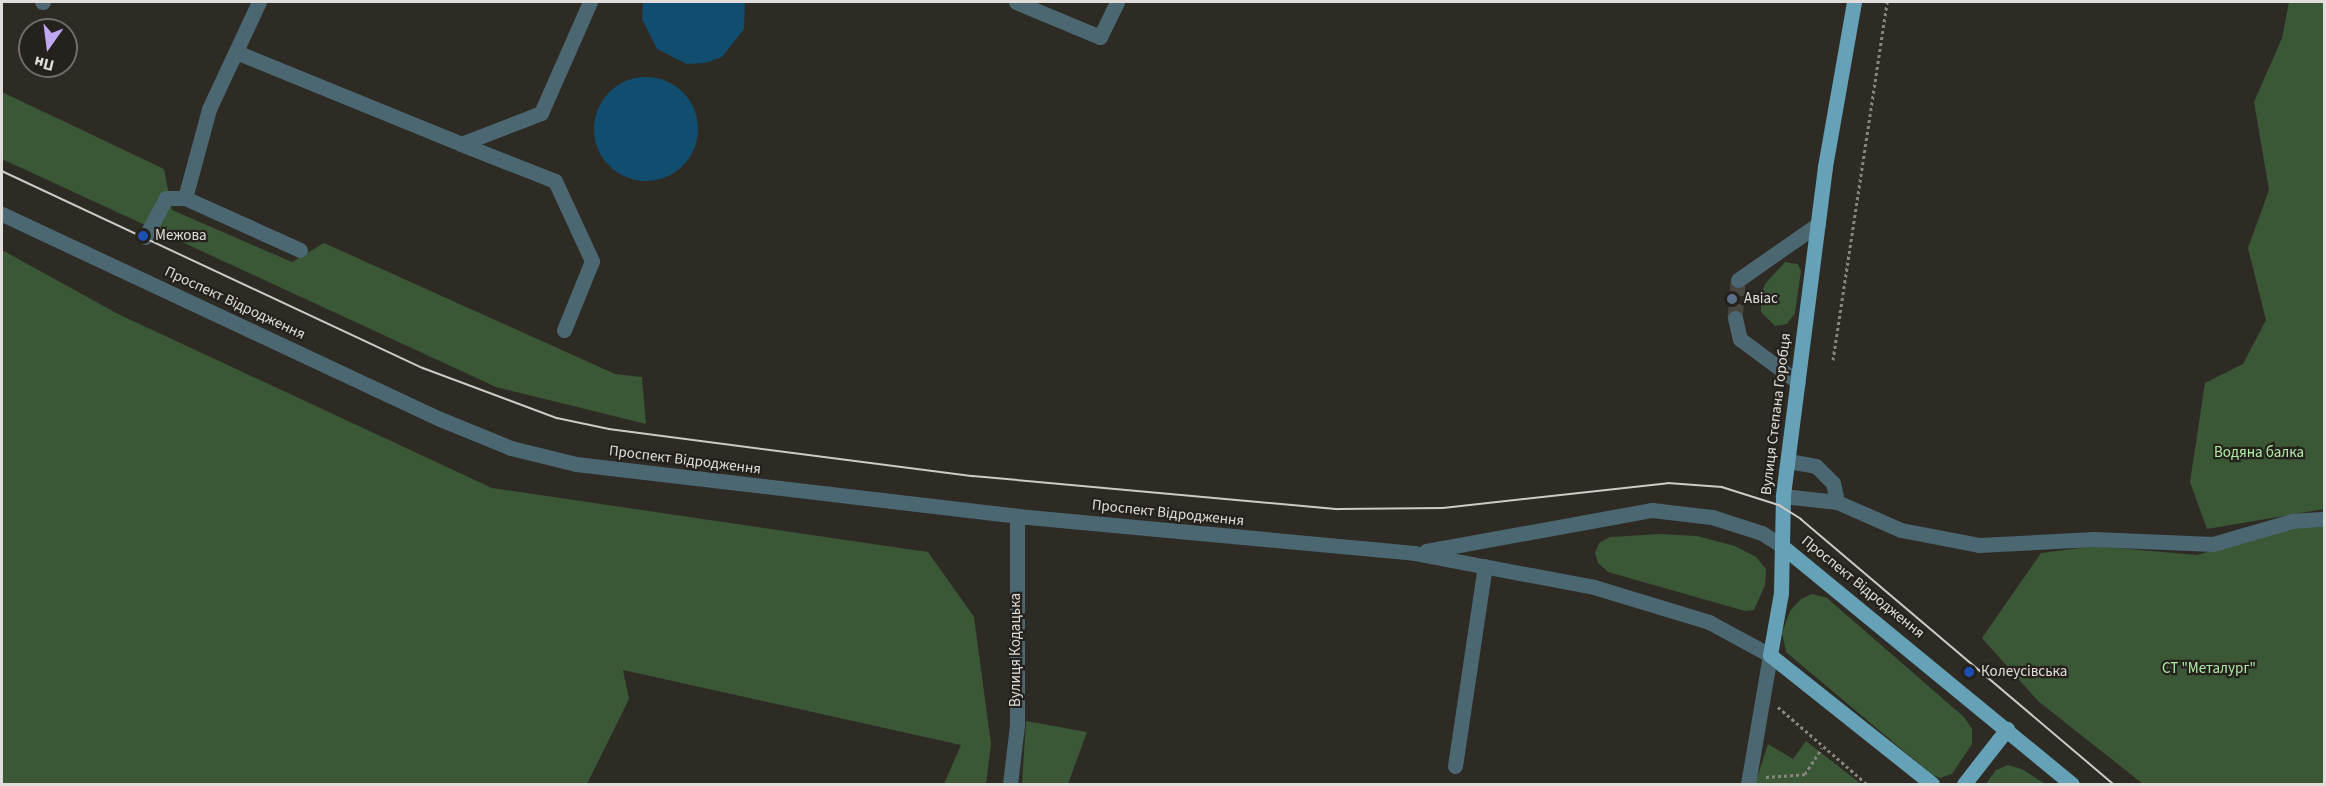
<!DOCTYPE html>
<meta charset="utf-8">
<style>
body{margin:0}
#map{position:relative;width:2326px;height:786px;overflow:hidden;background:#2e2b25;font-family:"Source Sans 3",sans-serif}
div>[style]{position:absolute}
.green>*{inset:0;background:#3a5736}
.water>*{inset:0;background:#114d6f}
.round{border-radius:50%}
.minor-tunnel>*{height:15px;margin-top:-7.5px;transform-origin:0;background:repeating-linear-gradient(90deg,#494640 0 15px,transparent 0 23px)}
.path>*{height:3px;margin-top:-1.5px;transform-origin:0;background:repeating-linear-gradient(90deg,#888581 0 3px,transparent 0 6px)}
.minor>*{height:15px;margin:-7.5px;padding:0 7.5px;transform-origin:7.5px;border-radius:7.5px;background:#4b6771}
.major>*{height:15px;margin:-7.5px;padding:0 7.5px;transform-origin:7.5px;border-radius:7.5px;background:#65a2b7}
.tram>*{height:1.5px;margin:-0.75px;padding:0 0.75px;transform-origin:0.75px;border-radius:0.75px;background:#cdcac7}
.dots>*{width:16px;height:16px;translate:-50% -50%;box-sizing:border-box;border:3px solid #25211c;border-radius:50%}
span{translate:-50% -50%;white-space:nowrap;text-align:center;line-height:1.15;-webkit-text-stroke:4.5px #25211c;paint-order:stroke}
.poi-label{font-size:15px;color:#e0ddda}
.left{translate:0 -50%;text-align:left}
.street-label{font-size:15px;color:#e0ddda}
.park-label{font-size:15px;color:#b0eea8}
.frame{position:absolute;inset:0;border:3px solid #e0ddda;pointer-events:none}
.north{position:absolute;left:18px;top:18px;width:60px;height:60px;box-sizing:border-box;background:#25211c;border:2px solid #706c68;border-radius:50%;rotate:194deg;font-size:16px;font-weight:700;line-height:24px;text-align:center;color:#e0ddda}
.north::after{content:'';display:block;margin:auto;width:21px;height:27px;background:#c0a8f3;clip-path:polygon(50% 0,100% 100%,50% 72%,0 100%)}
</style>
<div id="map">
<div class="green">
<i style="clip-path:polygon(2289px 2px,2324px 2px,2324px 509px,2207px 529px,2190px 482px,2205px 383px,2243px 364px,2266px 320px,2248px 248px,2269px 190px,2254px 102px,2282px 38px)"></i>
<i style="clip-path:polygon(2px 92px,164px 169px,172px 210px,292px 262px,324px 243px,615px 374px,642px 377px,646px 424px,496px 387px,2px 159px)"></i>
<i style="clip-path:polygon(2px 250px,118px 314px,492px 488px,928px 552px,974px 617px,991px 744px,986px 784px,944px 784px,961px 745px,623px 670px,629px 699px,587px 784px,2px 784px)"></i>
<i style="clip-path:polygon(1785px 262px,1798px 264px,1801px 271px,1795px 313px,1787px 324px,1775px 326px,1761px 312px,1761px 295px,1765px 284px)"></i>
<i style="clip-path:polygon(2324px 526px,2324px 784px,2143px 784px,2038px 701px,1982px 638px,2041px 553px,2095px 546px,2197px 555px,2288px 529px)"></i>
<i style="clip-path:polygon(1660px 534px,1697px 536px,1735px 546px,1756px 557px,1766px 569px,1765px 585px,1754px 610px,1745px 611px,1608px 572px,1598px 563px,1595px 553px,1599px 543px,1610px 537px)"></i>
<i style="clip-path:polygon(1812px 594px,1827px 598px,1964px 717px,1972px 729px,1972px 744px,1952px 774px,1940px 778px,1931px 774px,1786px 652px,1782px 633px,1790px 611px,1801px 599px)"></i>
<i style="clip-path:polygon(1026px 721px,1087px 732px,1068px 784px,1022px 784px)"></i>
<i style="clip-path:polygon(1806px 741px,1861px 784px,1755px 784px,1768px 744px,1793px 759px)"></i>
<i style="clip-path:polygon(2008px 765px,2022px 769px,2045px 784px,1986px 784px,1996px 770px)"></i>
</div>
<div class="water">
<i style="clip-path:polygon(643px 2px,745px 2px,744px 29px,722px 57px,705px 63px,687px 64px,657px 49px,642px 19px)"></i>
<i class="round" style="left:594px;top:77px;width:104px;height:104px"></i>
</div>
<div class="minor-tunnel">
<i style="left:1735px;top:318px;width:38px;rotate:-85deg"></i>
</div>
<div class="path">
<i style="left:1833px;top:360px;width:362px;rotate:-81.4deg"></i>
<i style="left:1778px;top:707px;width:118px;rotate:40.9deg"></i>
<i style="left:1766px;top:777px;width:39px;rotate:-4deg"></i>
<i style="left:1805px;top:774px;width:31px;rotate:-57deg"></i>
</div>
<div class="minor">
<i style="left:42px;top:2px;width:1px"></i>
<i style="left:1016px;top:2px;width:91px;rotate:22.6deg"></i>
<i style="left:1100px;top:37px;width:39px;rotate:-64deg"></i>
<i style="left:236px;top:52px;width:243px;rotate:22.2deg"></i>
<i style="left:185px;top:198px;width:92px;rotate:-74.9deg"></i>
<i style="left:209px;top:109px;width:118px;rotate:-65deg"></i>
<i style="left:2px;top:214px;width:484px;rotate:25.1deg"></i>
<i style="left:440px;top:419px;width:77px;rotate:22.2deg"></i>
<i style="left:511px;top:448px;width:67px;rotate:13.8deg"></i>
<i style="left:576px;top:464px;width:444px;rotate:6.7deg"></i>
<i style="left:1017px;top:516px;width:399px;rotate:5.3deg"></i>
<i style="left:1414px;top:553px;width:183px;rotate:10.7deg"></i>
<i style="left:1594px;top:587px;width:120px;rotate:16.9deg"></i>
<i style="left:1709px;top:622px;width:69px;rotate:28.4deg"></i>
<i style="left:1770px;top:655px;width:131px;rotate:99.7deg"></i>
<i style="left:145px;top:237px;width:44px;rotate:-61.7deg"></i>
<i style="left:166px;top:198px;width:19px"></i>
<i style="left:185px;top:198px;width:126px;rotate:24.3deg"></i>
<i style="left:1738px;top:280px;width:98px;rotate:-35deg"></i>
<i style="left:1735px;top:318px;width:22px;rotate:77deg"></i>
<i style="left:1740px;top:339px;width:72px;rotate:36.6deg"></i>
<i style="left:564px;top:330px;width:74px;rotate:-67.9deg"></i>
<i style="left:592px;top:261px;width:88px;rotate:-114.8deg"></i>
<i style="left:555px;top:181px;width:101px;rotate:-158.5deg"></i>
<i style="left:461px;top:144px;width:86px;rotate:-21.2deg"></i>
<i style="left:541px;top:113px;width:121px;rotate:-66.2deg"></i>
<i style="left:1788px;top:461px;width:28px;rotate:10deg"></i>
<i style="left:1816px;top:466px;width:24px;rotate:45deg"></i>
<i style="left:1833px;top:483px;width:19px;rotate:78deg"></i>
<i style="left:1837px;top:502px;width:70px;rotate:23.6deg"></i>
<i style="left:1901px;top:530px;width:79px;rotate:10.9deg"></i>
<i style="left:1979px;top:545px;width:115px;rotate:-3deg"></i>
<i style="left:2094px;top:539px;width:119px;rotate:2.4deg"></i>
<i style="left:2213px;top:544px;width:82px;rotate:-16.2deg"></i>
<i style="left:2292px;top:521px;width:32px;rotate:-4deg"></i>
<i style="left:1783px;top:496px;width:54px;rotate:6.3deg"></i>
<i style="left:1426px;top:551px;width:230px;rotate:-10.3deg"></i>
<i style="left:1652px;top:510px;width:60px;rotate:6.7deg"></i>
<i style="left:1712px;top:517px;width:52px;rotate:17.7deg"></i>
<i style="left:1762px;top:533px;width:24px;rotate:33deg"></i>
<i style="left:1455px;top:766px;width:202px;rotate:-81.5deg"></i>
<i style="left:1010px;top:784px;width:59px;rotate:-83.2deg"></i>
<i style="left:1017px;top:725px;width:209px;rotate:-90deg"></i>
</div>
<div class="major">
<i style="left:1854px;top:2px;width:168px;rotate:100deg"></i>
<i style="left:1825px;top:167px;width:332px;rotate:97.3deg"></i>
<i style="left:1783px;top:496px;width:97px;rotate:91.2deg"></i>
<i style="left:1781px;top:593px;width:63px;rotate:100.1deg"></i>
<i style="left:1770px;top:655px;width:207px;rotate:38.5deg"></i>
<i style="left:1782px;top:546px;width:375px;rotate:39.4deg"></i>
<i style="left:1964px;top:784px;width:70px;rotate:-52deg"></i>
</div>
<div class="tram">
<i style="left:2px;top:171px;width:465px;rotate:25.1deg"></i>
<i style="left:423px;top:368px;width:143px;rotate:20.5deg"></i>
<i style="left:557px;top:418px;width:53px;rotate:11.9deg"></i>
<i style="left:609px;top:429px;width:367px;rotate:7.4deg"></i>
<i style="left:973px;top:476px;width:367px;rotate:5.2deg"></i>
<i style="left:1339px;top:509px;width:104px;rotate:-0.6deg"></i>
<i style="left:1443px;top:508px;width:226px;rotate:-6.3deg"></i>
<i style="left:1668px;top:483px;width:54px;rotate:4.2deg"></i>
<i style="left:1722px;top:487px;width:60px;rotate:17.5deg"></i>
<i style="left:1779px;top:505px;width:26px;rotate:32deg"></i>
<i style="left:1801px;top:519px;width:410px;rotate:40.3deg"></i>
</div>
<div class="dots">
<i style="left:143px;top:236px;background:#1a4fb4"></i>
<i style="left:1732px;top:299px;background:#5c6f8a"></i>
<i style="left:1969px;top:672px;background:#1a4fb4"></i>
</div>
<div class="poi-label">
<span class="left" style="left:155px;top:236px">Межова</span>
<span class="left" style="left:1744px;top:299px">Авіас</span>
<span class="left" style="left:1981px;top:672px">Колеусівська</span>
</div>
<div class="street-label">
<span style="left:235px;top:303px;rotate:25deg">Проспект Відродження</span>
<span style="left:1776px;top:414px;rotate:-83deg">Вулиця Степана Горобця</span>
<span style="left:685px;top:460px;rotate:7deg">Проспект Відродження</span>
<span style="left:1168px;top:513px;rotate:6deg">Проспект Відродження</span>
<span style="left:1863px;top:587px;rotate:39deg">Проспект Відродження</span>
<span style="left:1016px;top:650px;rotate:-90deg">Вулиця Кодацька</span>
</div>
<div class="park-label">
<span style="left:2259px;top:453px">Водяна балка</span>
<span style="left:2209px;top:669px">СТ "Металург"</span>
</div>
<div class="frame"></div>
<div class="north">Пн</div>
</div>
